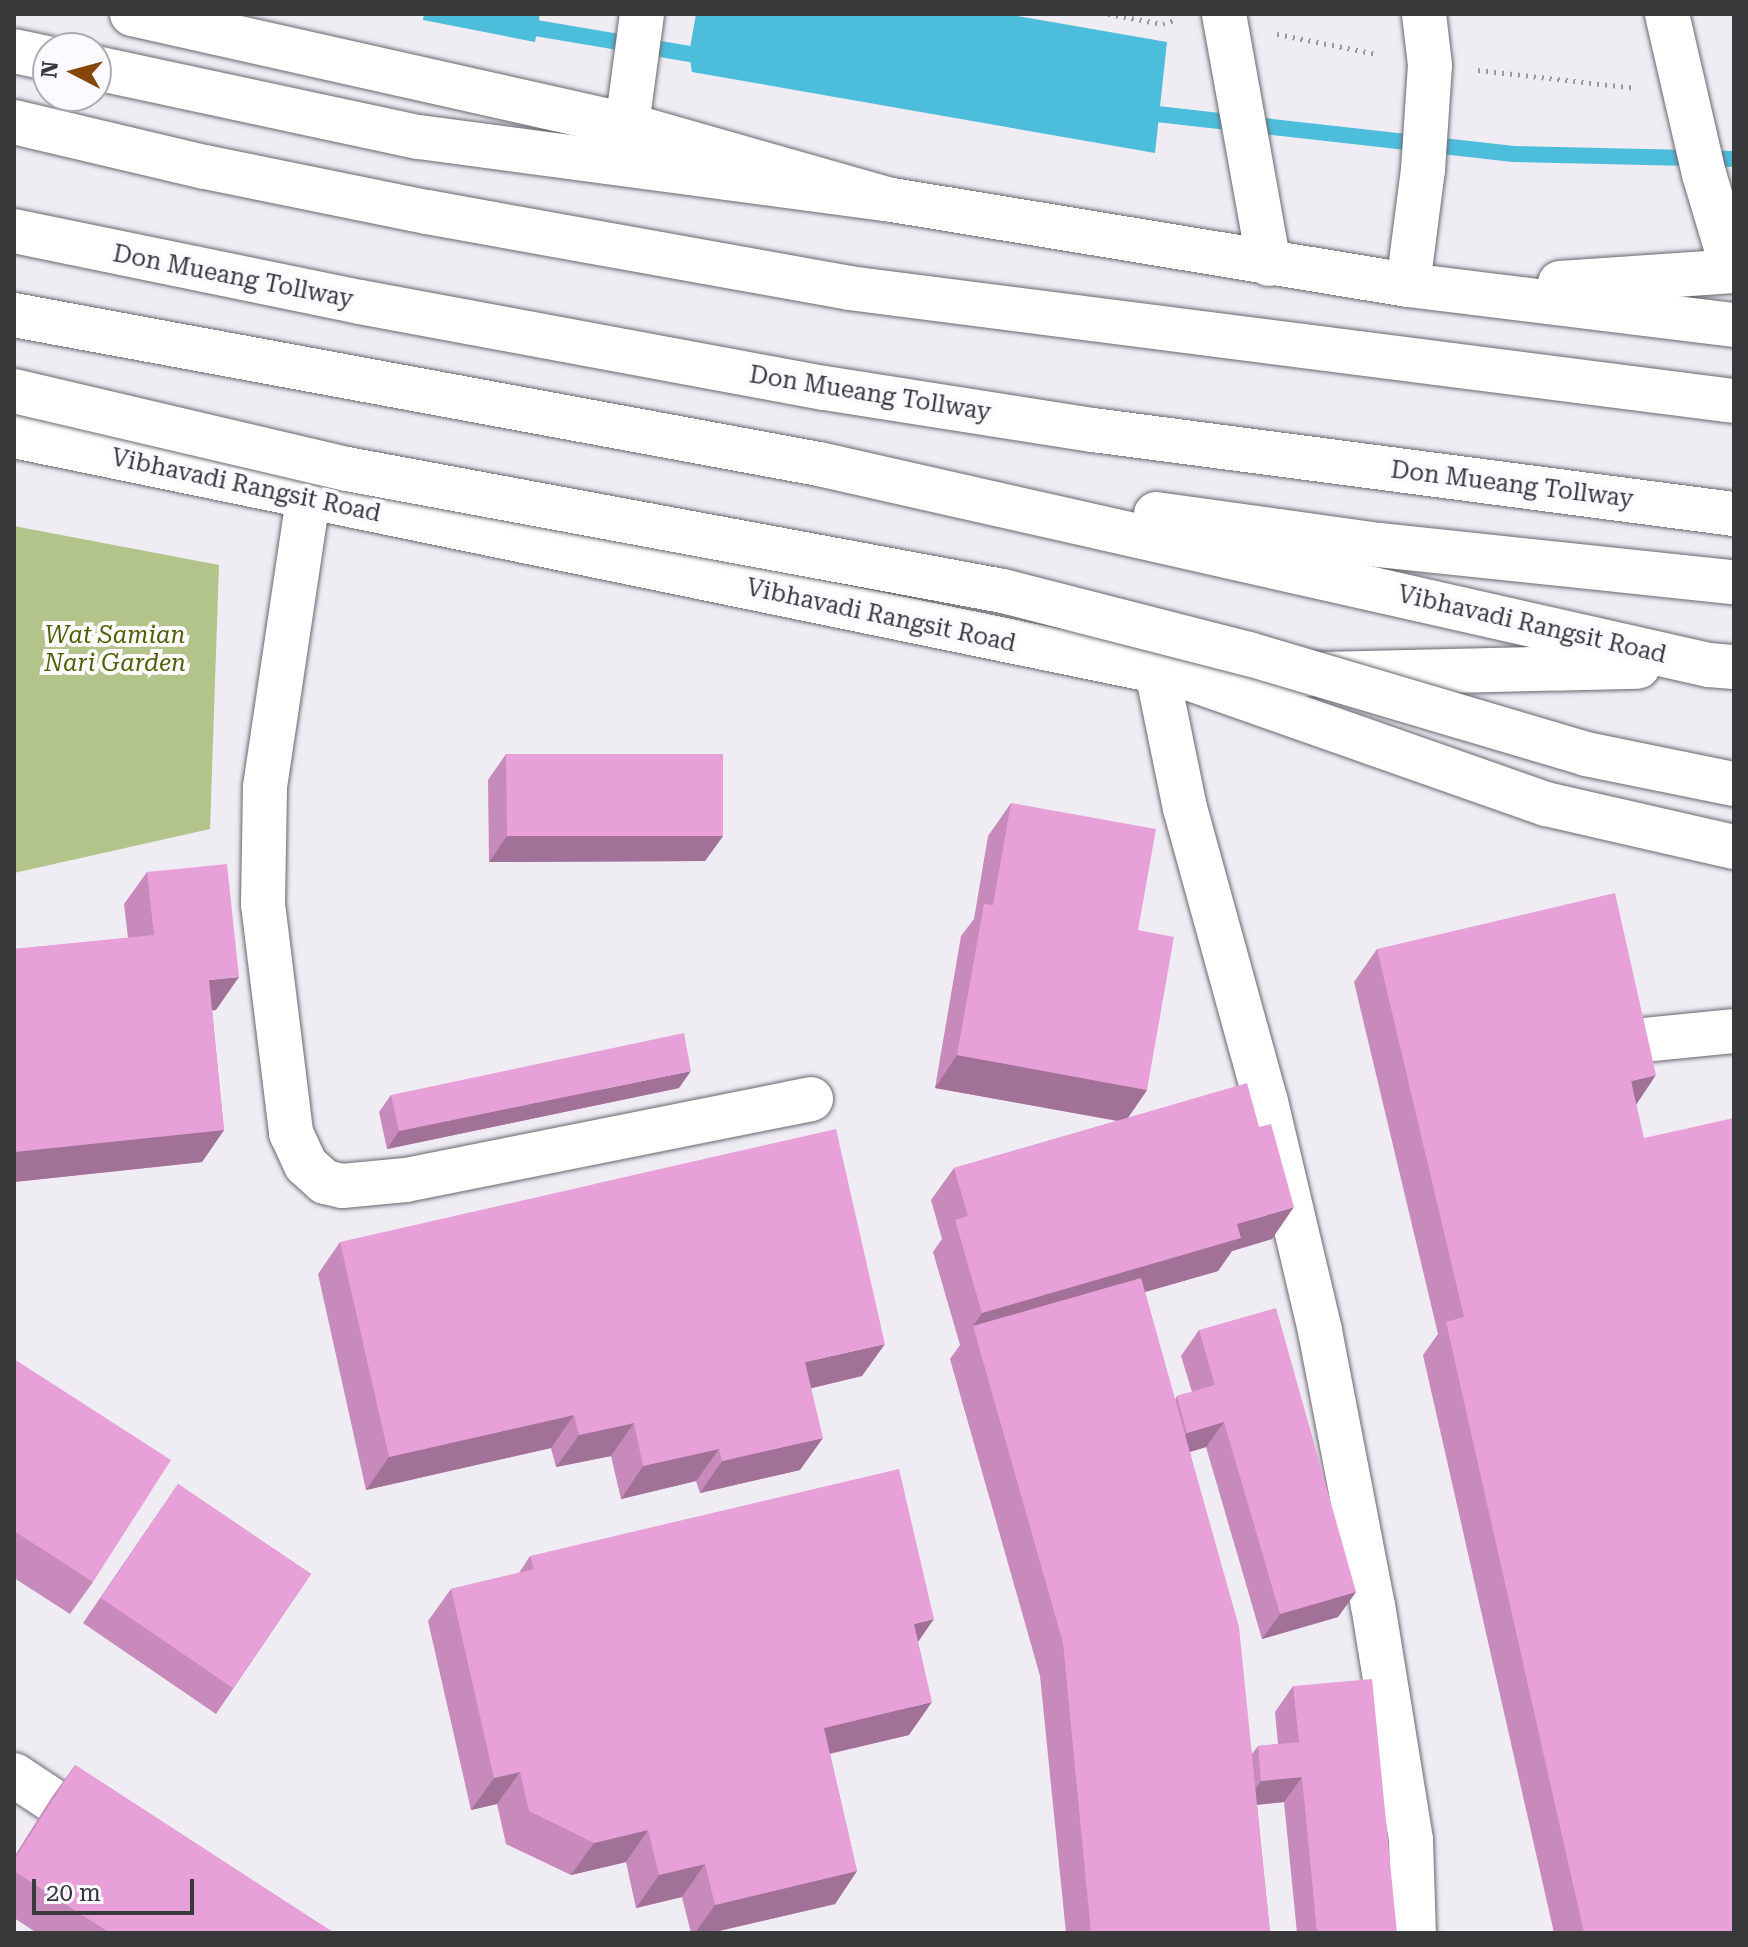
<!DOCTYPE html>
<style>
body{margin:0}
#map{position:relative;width:1748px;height:1947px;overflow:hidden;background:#efecf4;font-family:"Roboto Serif",serif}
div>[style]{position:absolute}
.green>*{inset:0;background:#b3c48a}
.water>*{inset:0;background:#4dbddc}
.stream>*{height:16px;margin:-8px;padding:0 8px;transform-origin:8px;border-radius:8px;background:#4dbddc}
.path>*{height:5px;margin-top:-2.5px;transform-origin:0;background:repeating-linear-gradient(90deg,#99979d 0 2px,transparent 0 8px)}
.roads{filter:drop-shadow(0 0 2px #6a676e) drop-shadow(0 0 2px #6a676e)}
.minor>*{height:44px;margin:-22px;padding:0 22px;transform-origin:22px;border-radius:22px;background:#fff}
.major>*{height:44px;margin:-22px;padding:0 22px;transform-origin:22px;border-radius:22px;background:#fff}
.highway>*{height:44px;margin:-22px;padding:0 22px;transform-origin:22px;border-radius:22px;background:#fff}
.bridges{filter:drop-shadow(0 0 2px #6a676e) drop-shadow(0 0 2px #6a676e)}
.highway-bridge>*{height:44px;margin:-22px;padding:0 22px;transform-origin:22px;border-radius:22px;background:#fff}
.wall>*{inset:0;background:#c78aba}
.shaded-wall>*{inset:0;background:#a27197}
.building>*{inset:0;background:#e7a1d8}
span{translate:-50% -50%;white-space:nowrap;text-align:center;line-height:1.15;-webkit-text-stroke:8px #fcfaff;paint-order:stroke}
.street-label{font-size:24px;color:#39383b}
.park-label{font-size:24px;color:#4f6000;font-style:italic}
.frame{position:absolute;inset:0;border:16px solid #39383b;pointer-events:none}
.north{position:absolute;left:32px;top:32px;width:80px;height:80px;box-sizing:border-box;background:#fcfaff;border:2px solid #aeacb1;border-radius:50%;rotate:276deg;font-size:22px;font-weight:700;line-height:32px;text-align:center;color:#39383b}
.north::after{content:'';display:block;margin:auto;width:28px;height:36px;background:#854707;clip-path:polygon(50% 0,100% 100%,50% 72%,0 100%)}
.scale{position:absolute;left:32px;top:1879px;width:162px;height:36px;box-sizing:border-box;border:4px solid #39383b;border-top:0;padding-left:10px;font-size:24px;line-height:28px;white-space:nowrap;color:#39383b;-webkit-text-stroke:6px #fcfaff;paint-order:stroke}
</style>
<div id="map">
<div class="green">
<i style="clip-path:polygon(14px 526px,219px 565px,210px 829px,14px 873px)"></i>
</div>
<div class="water">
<i style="clip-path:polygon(424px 14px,540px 14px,535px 42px,423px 20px)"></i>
<i style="clip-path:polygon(696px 14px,1006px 14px,1167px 42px,1155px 153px,692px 72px,689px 54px)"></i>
</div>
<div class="stream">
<i style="left:518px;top:25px;width:193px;rotate:9.6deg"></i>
<i style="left:1139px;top:112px;width:377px;rotate:6.4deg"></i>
<i style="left:1514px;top:154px;width:220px;rotate:1.3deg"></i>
</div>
<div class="path">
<i style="left:1108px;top:14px;width:56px;rotate:10.3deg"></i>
<i style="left:1163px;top:24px;width:15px;rotate:-20deg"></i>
<i style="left:1277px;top:34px;width:102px;rotate:11.3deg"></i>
<i style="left:1478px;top:70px;width:158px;rotate:6.5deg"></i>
</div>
<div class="roads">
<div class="minor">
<i style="left:1224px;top:14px;width:254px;rotate:79.8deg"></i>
<i style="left:1667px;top:14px;width:164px;rotate:77deg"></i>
<i style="left:1704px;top:174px;width:101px;rotate:73.4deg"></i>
<i style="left:627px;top:125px;width:112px;rotate:-82.3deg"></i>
<i style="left:1408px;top:285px;width:116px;rotate:-82.6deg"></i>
<i style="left:1423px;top:170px;width:105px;rotate:-86.2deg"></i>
<i style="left:1430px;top:65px;width:51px;rotate:-96.7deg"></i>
<i style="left:308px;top:499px;width:292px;rotate:98.5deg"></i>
<i style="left:265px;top:788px;width:116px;rotate:91deg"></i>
<i style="left:263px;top:904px;width:231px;rotate:83deg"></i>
<i style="left:291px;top:1133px;width:35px;rotate:65deg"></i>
<i style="left:306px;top:1165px;width:25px;rotate:42deg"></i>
<i style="left:325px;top:1182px;width:17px;rotate:13deg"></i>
<i style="left:342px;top:1186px;width:64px;rotate:-5.4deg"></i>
<i style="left:406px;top:1180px;width:413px;rotate:-11.3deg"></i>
<i style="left:1157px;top:672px;width:139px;rotate:78.4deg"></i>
<i style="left:1185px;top:808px;width:305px;rotate:74.6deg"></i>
<i style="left:1266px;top:1102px;width:235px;rotate:76.7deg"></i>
<i style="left:1320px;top:1331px;width:279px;rotate:79.1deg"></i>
<i style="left:1373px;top:1605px;width:238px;rotate:80.8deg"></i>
<i style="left:1411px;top:1840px;width:93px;rotate:88.2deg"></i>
<i style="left:1634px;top:1041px;width:100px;rotate:-5.7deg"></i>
<i style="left:14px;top:1775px;width:103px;rotate:33.5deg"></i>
</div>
<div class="major">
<i style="left:132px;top:14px;width:507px;rotate:12.64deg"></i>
<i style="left:627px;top:125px;width:269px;rotate:15.9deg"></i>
<i style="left:886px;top:199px;width:529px;rotate:9.36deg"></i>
<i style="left:1408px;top:285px;width:328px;rotate:7deg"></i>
<i style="left:1560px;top:283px;width:174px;rotate:-3.9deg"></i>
<i style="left:14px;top:436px;width:1196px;rotate:11.63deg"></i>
<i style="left:1185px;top:677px;width:383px;rotate:19.4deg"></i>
<i style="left:1546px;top:804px;width:193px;rotate:12.9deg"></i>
</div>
<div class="highway">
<i style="left:14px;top:51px;width:35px;rotate:12deg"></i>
<i style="left:96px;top:68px;width:330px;rotate:12.1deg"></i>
<i style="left:419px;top:137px;width:471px;rotate:7.6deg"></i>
<i style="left:14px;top:122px;width:196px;rotate:13.3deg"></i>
<i style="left:205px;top:167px;width:227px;rotate:11.5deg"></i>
<i style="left:427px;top:212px;width:429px;rotate:10.2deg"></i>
<i style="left:849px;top:288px;width:892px;rotate:7.28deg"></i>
<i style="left:14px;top:231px;width:353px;rotate:11.6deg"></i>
<i style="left:360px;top:302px;width:472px;rotate:10.5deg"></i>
<i style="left:824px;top:388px;width:272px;rotate:8.9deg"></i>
<i style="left:1093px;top:430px;width:646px;rotate:7.47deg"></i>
<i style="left:14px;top:315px;width:819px;rotate:10.49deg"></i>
<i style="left:819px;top:464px;width:912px;rotate:12.73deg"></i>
<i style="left:1709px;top:665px;width:25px;rotate:5deg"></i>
<i style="left:1156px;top:514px;width:225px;rotate:7.9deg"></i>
<i style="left:1379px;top:545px;width:357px;rotate:6deg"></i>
<i style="left:1185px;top:677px;width:453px;rotate:-1.3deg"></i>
</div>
</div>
<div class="bridges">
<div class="highway-bridge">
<i style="left:14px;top:391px;width:342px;rotate:13.2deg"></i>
<i style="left:347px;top:469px;width:667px;rotate:10.54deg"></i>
<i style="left:1003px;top:591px;width:254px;rotate:14.4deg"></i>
<i style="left:1249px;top:654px;width:352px;rotate:16.5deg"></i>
<i style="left:1586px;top:754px;width:151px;rotate:11.5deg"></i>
</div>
</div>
<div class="wall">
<i style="clip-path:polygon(506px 754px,723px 836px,705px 861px,489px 862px,488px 780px)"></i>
<i style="clip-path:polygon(1011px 803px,1138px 930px,1147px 1090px,1128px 1118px,1272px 1239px,1232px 1251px,1218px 1271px,1145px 1292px,1175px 1400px,1177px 1396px,1192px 1392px,1181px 1356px,1199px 1330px,1356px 1592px,1338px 1617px,1262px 1639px,1206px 1447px,1190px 1452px,1252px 1754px,1258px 1746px,1278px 1744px,1275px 1712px,1293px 1686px,1397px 1933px,1297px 1933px,1284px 1802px,1257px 1805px,1270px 1933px,1066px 1933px,1040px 1676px,950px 1359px,960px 1345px,933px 1252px,942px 1239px,931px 1200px,954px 1168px,1117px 1121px,935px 1088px,961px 936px,974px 919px,988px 836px)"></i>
<i style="clip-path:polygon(147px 872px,216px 1010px,212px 1010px,224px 1130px,202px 1162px,14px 1182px,14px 949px,128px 938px,124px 904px)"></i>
<i style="clip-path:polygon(1377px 949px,1636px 1104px,1734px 1933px,1554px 1933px,1423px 1355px,1438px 1334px,1354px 982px)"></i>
<i style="clip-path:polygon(679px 1088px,387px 1149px,379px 1112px,391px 1095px)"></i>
<i style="clip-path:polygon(340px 1242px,862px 1376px,811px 1388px,800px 1470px,700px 1493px,696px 1481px,621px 1499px,611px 1456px,556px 1467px,551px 1448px,366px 1490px,318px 1274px)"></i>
<i style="clip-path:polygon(14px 1359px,93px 1582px,70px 1614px,14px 1578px)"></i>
<i style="clip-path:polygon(178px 1484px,311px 1574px,216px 1714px,83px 1623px)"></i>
<i style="clip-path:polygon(530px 1556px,918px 1642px,909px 1735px,830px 1754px,857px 1871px,835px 1904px,710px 1933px,691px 1933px,682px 1897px,636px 1908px,626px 1862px,571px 1875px,506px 1844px,497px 1804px,471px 1810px,428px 1621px,451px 1589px,519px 1573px)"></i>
<i style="clip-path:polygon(75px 1765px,334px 1933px,37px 1933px,14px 1918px,14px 1857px,52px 1797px)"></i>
</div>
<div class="shaded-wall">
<i style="clip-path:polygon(507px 836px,723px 836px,705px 861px,489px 862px)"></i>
<i style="clip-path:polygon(239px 977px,216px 1010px,187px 1013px,209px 980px)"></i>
<i style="clip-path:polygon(957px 1055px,1147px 1090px,1125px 1122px,935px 1088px)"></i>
<i style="clip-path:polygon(691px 1071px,679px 1088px,387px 1149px,399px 1131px)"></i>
<i style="clip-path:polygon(1656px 1075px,1634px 1108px,1631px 1081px)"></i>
<i style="clip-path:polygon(224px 1130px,202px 1162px,14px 1182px,14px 1152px)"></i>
<i style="clip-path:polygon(1294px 1207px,1272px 1239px,1232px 1251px,1218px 1271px,977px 1340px,973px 1326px,982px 1313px,1237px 1224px)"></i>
<i style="clip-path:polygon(885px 1344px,862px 1376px,783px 1395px,805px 1362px)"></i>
<i style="clip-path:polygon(574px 1415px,551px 1448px,366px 1490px,389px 1457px)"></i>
<i style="clip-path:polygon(1224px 1422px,1206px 1447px,1169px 1458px,1187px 1433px)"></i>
<i style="clip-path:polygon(634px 1423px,611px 1456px,556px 1467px,579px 1435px)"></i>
<i style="clip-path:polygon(823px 1438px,800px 1470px,700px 1493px,722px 1461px)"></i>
<i style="clip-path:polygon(719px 1449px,696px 1481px,621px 1499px,643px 1466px)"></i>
<i style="clip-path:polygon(1356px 1592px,1338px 1617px,1262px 1639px,1280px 1614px)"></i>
<i style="clip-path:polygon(934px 1619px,911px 1652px,914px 1624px)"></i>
<i style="clip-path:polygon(932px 1702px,909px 1735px,801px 1760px,824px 1728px)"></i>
<i style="clip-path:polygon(520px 1772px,497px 1804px,471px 1810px,494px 1778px)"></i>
<i style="clip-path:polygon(1302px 1777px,1284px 1802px,1243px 1806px,1261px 1781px)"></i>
<i style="clip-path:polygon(648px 1830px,626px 1862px,571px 1875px,594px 1843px)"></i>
<i style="clip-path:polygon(705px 1864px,682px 1897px,636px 1908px,659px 1875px)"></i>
<i style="clip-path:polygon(857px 1871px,835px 1904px,710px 1933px,695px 1933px,715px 1905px)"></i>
</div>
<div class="building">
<i style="clip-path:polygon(506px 754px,723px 754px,723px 836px,507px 836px)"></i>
<i style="clip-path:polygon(1011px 803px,1156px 829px,1138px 930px,1174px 937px,1147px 1090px,957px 1055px,984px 904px,993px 905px)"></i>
<i style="clip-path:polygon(227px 864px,239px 977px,209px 980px,224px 1130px,14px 1152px,14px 949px,154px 935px,147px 872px)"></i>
<i style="clip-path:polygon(1615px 893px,1656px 1075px,1631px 1081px,1644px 1138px,1734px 1118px,1734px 1933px,1584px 1933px,1446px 1322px,1464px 1317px,1377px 949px)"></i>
<i style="clip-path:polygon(684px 1033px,691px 1071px,399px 1131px,391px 1095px)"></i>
<i style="clip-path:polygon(1247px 1083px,1259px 1127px,1271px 1124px,1294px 1207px,1237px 1224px,1241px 1238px,982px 1313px,955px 1220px,968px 1216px,954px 1168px)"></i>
<i style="clip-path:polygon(836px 1129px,885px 1344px,805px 1362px,823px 1438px,722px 1461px,719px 1449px,643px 1466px,634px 1423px,579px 1435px,574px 1415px,389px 1457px,340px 1242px)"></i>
<i style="clip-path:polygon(1141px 1278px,1239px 1627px,1270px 1933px,1091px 1933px,1063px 1643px,973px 1326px)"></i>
<i style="clip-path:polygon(1276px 1308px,1356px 1592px,1280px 1614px,1224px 1422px,1187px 1433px,1177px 1396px,1215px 1385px,1199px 1330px)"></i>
<i style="clip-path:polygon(14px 1359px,171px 1460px,93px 1582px,14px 1531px)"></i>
<i style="clip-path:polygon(899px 1469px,934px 1619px,914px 1624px,932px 1702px,824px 1728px,857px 1871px,715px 1905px,705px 1864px,659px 1875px,648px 1830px,594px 1843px,529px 1811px,520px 1772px,494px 1778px,451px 1589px,534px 1569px,530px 1556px)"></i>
<i style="clip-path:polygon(178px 1484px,311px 1574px,233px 1688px,101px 1598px)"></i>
<i style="clip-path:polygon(1372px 1679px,1397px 1933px,1317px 1933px,1302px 1777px,1261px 1781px,1258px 1746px,1299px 1742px,1293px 1686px)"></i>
<i style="clip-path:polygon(75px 1765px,334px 1933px,110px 1933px,14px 1871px,14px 1860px)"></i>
</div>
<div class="street-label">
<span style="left:233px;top:277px;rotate:11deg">Don Mueang Tollway</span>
<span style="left:870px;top:394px;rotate:9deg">Don Mueang Tollway</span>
<span style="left:1512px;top:485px;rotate:7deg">Don Mueang Tollway</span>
<span style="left:246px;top:486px;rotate:12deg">Vibhavadi Rangsit Road</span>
<span style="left:881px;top:616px;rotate:12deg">Vibhavadi Rangsit Road</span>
<span style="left:1532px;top:625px;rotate:13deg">Vibhavadi Rangsit Road</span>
</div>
<div class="park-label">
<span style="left:115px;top:650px">Wat Samian<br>Nari Garden</span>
</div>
<div class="frame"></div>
<div class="north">N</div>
<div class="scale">20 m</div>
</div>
